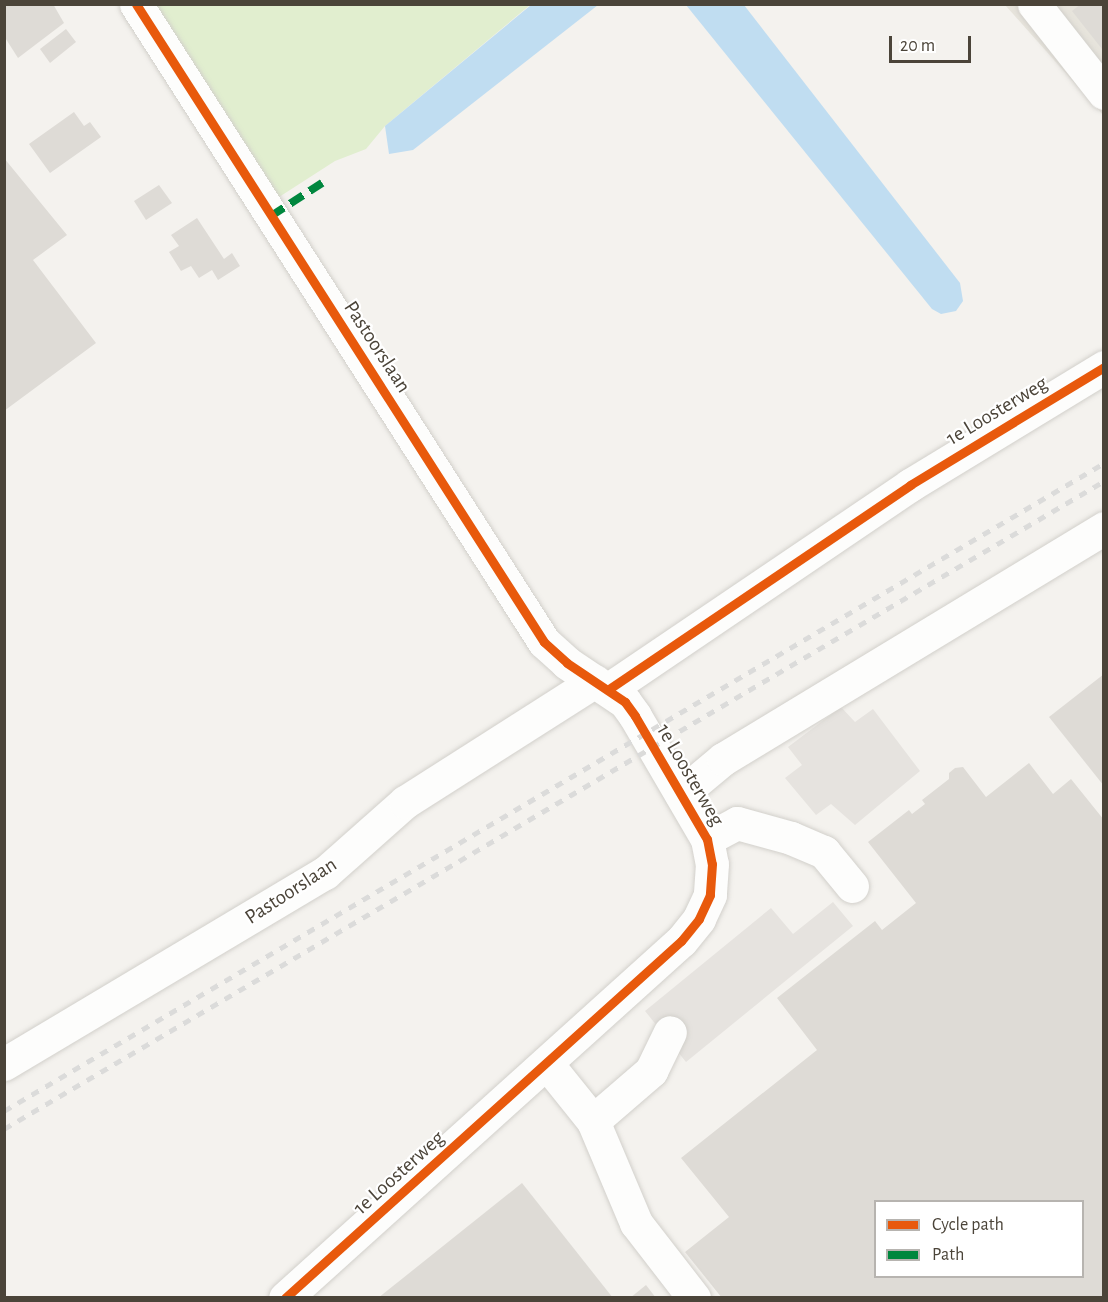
<!DOCTYPE html>
<style>
body{margin:0}
#map{position:relative;width:1108px;height:1302px;overflow:hidden;background:#f4f2ee;font-family:"Alegreya Sans",sans-serif}
div>[style]{position:absolute}
.residential>*{inset:0;background:#e7e4dc}
.green>*{inset:0;background:#e1eecf}
.parking>*{inset:0;background:#e6e3df}
.water>*{inset:0;background:#c0ddf1}
.building>*{inset:0;background:#dedbd6}
.roads{filter:drop-shadow(0 0 2px #d2d0cb) drop-shadow(0 0 2px #d2d0cb)}
.minor>*{height:33px;margin:-16.5px;padding:0 16.5px;transform-origin:16.5px;border-radius:16.5px;background:#fdfdfc}
.rail>*{height:4.5px;margin-top:-2.25px;transform-origin:0;background:repeating-linear-gradient(90deg,#dbdbda 0 8px,transparent 0 16px)}
.quiet>*{height:8px;margin-top:-4px;transform-origin:0;background:repeating-linear-gradient(90deg,#00873e 0 15px,transparent 0 23px)}
.cycleway>*{height:9px;margin:-4.5px;padding:0 4.5px;transform-origin:4.5px;border-radius:4.5px;background:#e8590c}
span{translate:-50% -50%;white-space:nowrap;text-align:center;line-height:1.15;-webkit-text-stroke:4.5px #fff;paint-order:stroke}
.street-label{font-size:21px;color:#4b4439}
.frame{position:absolute;inset:0;border:6px solid #4b4439;pointer-events:none}
.legend{position:absolute;left:874px;top:1200px;width:210px;height:78px;box-sizing:border-box;background:#fff;border:2px solid #b7b4b0;margin:0;padding:8px 10px;list-style:none;font-size:18px;color:#4b4439}
.legend li{display:flex;align-items:center;gap:12px;height:30px}
.legend b{width:30px;border:2px solid #b7b4b0}
.scale{position:absolute;left:889px;top:36px;width:82px;height:27px;box-sizing:border-box;border:3px solid #4b4439;border-top:0;padding-left:8px;font-size:18px;line-height:21px;white-space:nowrap;color:#4b4439;-webkit-text-stroke:4px #fff;paint-order:stroke}
</style>
<div id="map">
<div class="residential">
<i style="clip-path:polygon(1005px 5px,1103px 5px,1103px 115px)"></i>
</div>
<div class="green">
<i style="clip-path:polygon(154px 5px,530px 5px,385px 126px,366px 149px,335px 161px,276px 199px)"></i>
</div>
<div class="parking">
<i style="clip-path:polygon(841px 707px,855px 722px,873px 709px,920px 771px,855px 825px,831px 804px,816px 815px,785px 778px,802px 765px,788px 747px)"></i>
<i style="clip-path:polygon(833px 902px,853px 926px,686px 1062px,645px 1011px,771px 908px,793px 934px)"></i>
</div>
<div class="water">
<i style="clip-path:polygon(531px 5px,598px 5px,413px 150px,389px 154px,385px 126px)"></i>
<i style="clip-path:polygon(686px 5px,744px 5px,960px 283px,963px 301px,956px 311px,941px 314px,932px 309px)"></i>
</div>
<div class="building">
<i style="clip-path:polygon(4px 4px,53px 4px,64px 23px,18px 58px,4px 36px)"></i>
<i style="clip-path:polygon(1081px 4px,1104px 4px,1102px 49px,1072px 11px)"></i>
<i style="clip-path:polygon(66px 29px,76px 42px,50px 63px,40px 49px)"></i>
<i style="clip-path:polygon(74px 112px,84px 126px,90px 122px,101px 137px,50px 173px,29px 144px)"></i>
<i style="clip-path:polygon(4px 158px,67px 235px,33px 260px,96px 343px,4px 411px)"></i>
<i style="clip-path:polygon(159px 185px,172px 203px,146px 220px,134px 201px)"></i>
<i style="clip-path:polygon(197px 218px,224px 259px,232px 253px,240px 266px,218px 280px,212px 270px,199px 278px,191px 266px,181px 271px,169px 252px,179px 246px,171px 235px)"></i>
<i style="clip-path:polygon(1104px 674px,1104px 786px,1049px 717px)"></i>
<i style="clip-path:polygon(evenodd,1029px 763px,1053px 794px,1071px 779px,1104px 820px,1104px 1298px,722px 1298px,685px 1252px,729px 1217px,681px 1158px,817px 1050px,777px 998px,875px 921px,882px 930px,916px 903px,868px 842px,909px 810px,912px 814px,925px 804px,922px 800px,949px 779px,949px 773px,955px 768px,963px 767px,986px 797px,1029px 763px,876px 1202px,1082px 1202px,1082px 1276px,876px 1276px,876px 1202px)"></i>
<i style="clip-path:polygon(522px 1183px,613px 1298px,378px 1298px)"></i>
<i style="clip-path:polygon(646px 1285px,656px 1298px,630px 1298px)"></i>
</div>
<div class="roads">
<div class="minor">
<i style="left:136px;top:4px;width:757px;rotate:57.4deg"></i>
<i style="left:544px;top:642px;width:31px;rotate:42deg"></i>
<i style="left:567px;top:663px;width:70px;rotate:33.9deg"></i>
<i style="left:625px;top:702px;width:17px;rotate:54deg"></i>
<i style="left:635px;top:716px;width:143px;rotate:59.7deg"></i>
<i style="left:707px;top:839px;width:25px;rotate:79deg"></i>
<i style="left:712px;top:864px;width:31px;rotate:94deg"></i>
<i style="left:710px;top:895px;width:26px;rotate:115deg"></i>
<i style="left:699px;top:919px;width:28px;rotate:129deg"></i>
<i style="left:681px;top:941px;width:533px;rotate:137.96deg"></i>
<i style="left:1034px;top:4px;width:113px;rotate:51.8deg"></i>
<i style="left:609px;top:689px;width:364px;rotate:-34.1deg"></i>
<i style="left:910px;top:485px;width:227px;rotate:-31.3deg"></i>
<i style="left:681px;top:794px;width:55px;rotate:-39.8deg"></i>
<i style="left:723px;top:759px;width:446px;rotate:-31.2deg"></i>
<i style="left:707px;top:839px;width:34px;rotate:-28deg"></i>
<i style="left:737px;top:823px;width:56px;rotate:15.5deg"></i>
<i style="left:791px;top:838px;width:36px;rotate:23deg"></i>
<i style="left:824px;top:852px;width:44px;rotate:50.5deg"></i>
<i style="left:4px;top:1064px;width:374px;rotate:-30.8deg"></i>
<i style="left:325px;top:873px;width:107px;rotate:-41.6deg"></i>
<i style="left:405px;top:802px;width:225px;rotate:-32.5deg"></i>
<i style="left:548px;top:1065px;width:72px;rotate:51.2deg"></i>
<i style="left:593px;top:1121px;width:111px;rotate:67.1deg"></i>
<i style="left:636px;top:1223px;width:95px;rotate:52.3deg"></i>
<i style="left:593px;top:1121px;width:77px;rotate:-40.8deg"></i>
<i style="left:651px;top:1071px;width:43px;rotate:-64deg"></i>
</div>
</div>
<div class="rail">
<i style="left:4px;top:1111px;width:1277px;rotate:-30.5deg"></i>
<i style="left:4px;top:1129px;width:1277px;rotate:-30.5deg"></i>
</div>
<div class="quiet">
<i style="left:271px;top:216px;width:61px;rotate:-32.9deg"></i>
</div>
<div class="cycleway">
<i style="left:136px;top:4px;width:757px;rotate:57.4deg"></i>
<i style="left:544px;top:642px;width:31px;rotate:42deg"></i>
<i style="left:567px;top:663px;width:70px;rotate:33.9deg"></i>
<i style="left:625px;top:702px;width:17px;rotate:54deg"></i>
<i style="left:635px;top:716px;width:143px;rotate:59.7deg"></i>
<i style="left:707px;top:839px;width:25px;rotate:79deg"></i>
<i style="left:712px;top:864px;width:31px;rotate:94deg"></i>
<i style="left:710px;top:895px;width:26px;rotate:115deg"></i>
<i style="left:699px;top:919px;width:28px;rotate:129deg"></i>
<i style="left:681px;top:941px;width:533px;rotate:137.96deg"></i>
<i style="left:609px;top:689px;width:364px;rotate:-34.1deg"></i>
<i style="left:910px;top:485px;width:227px;rotate:-31.3deg"></i>
</div>
<div class="street-label">
<span style="left:377px;top:347px;rotate:57deg">Pastoorslaan</span>
<span style="left:997px;top:411px;rotate:-31deg">1e Loosterweg</span>
<span style="left:690px;top:775px;rotate:60deg">1e Loosterweg</span>
<span style="left:291px;top:891px;rotate:-33deg">Pastoorslaan</span>
<span style="left:399px;top:1173px;rotate:-42deg">1e Loosterweg</span>
</div>
<div class="frame"></div>
<ul class="legend">
<li><b style="height:8px;background:#e8590c"></b>Cycle path</li>
<li><b style="height:8px;background:#00873e"></b>Path</li>
</ul>
<div class="scale">20 m</div>
</div>
